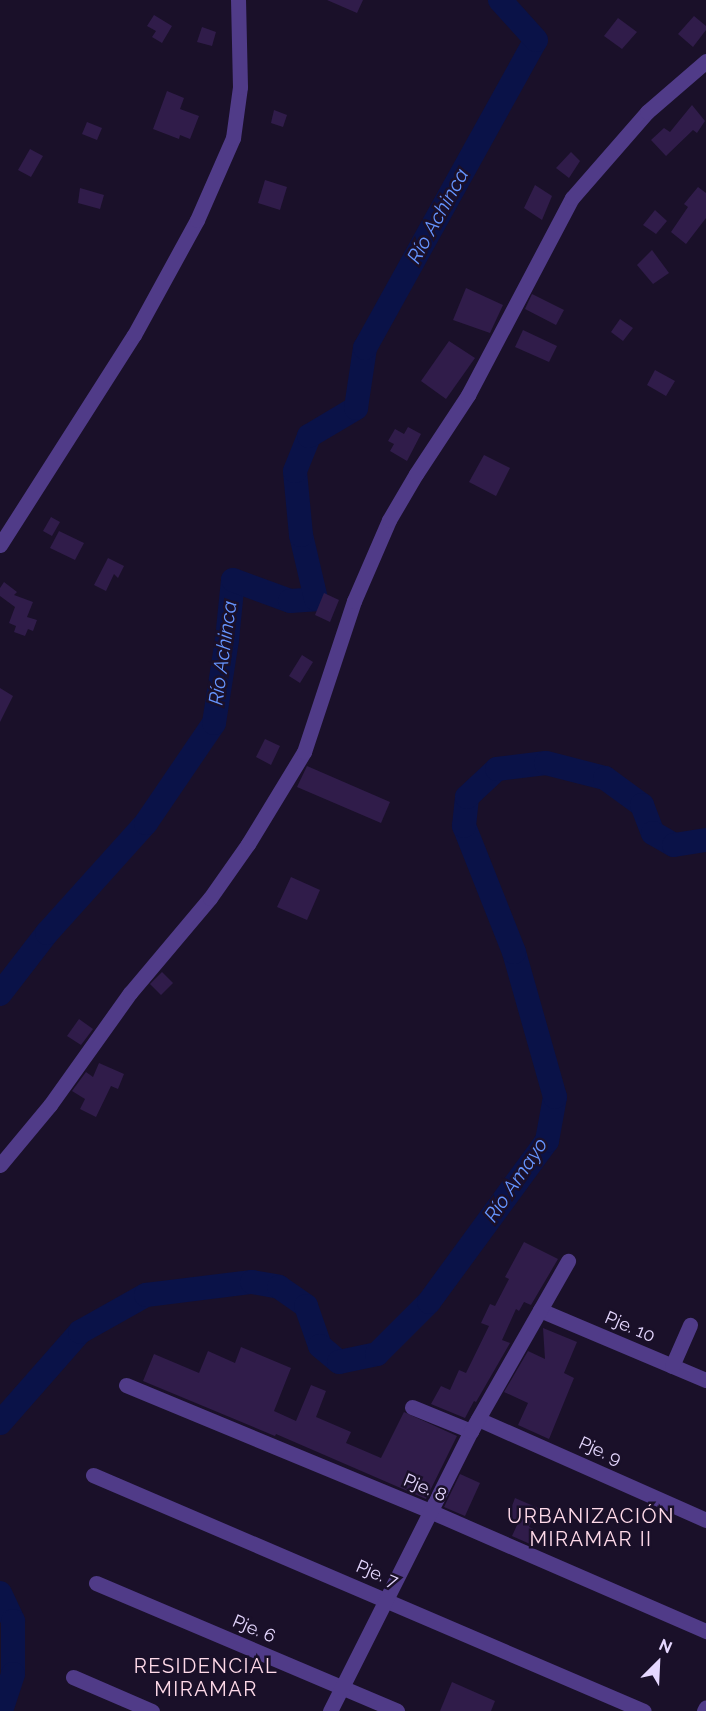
<!DOCTYPE html>
<meta charset="utf-8">
<style>
body{margin:0}
#map{position:relative;width:706px;height:1711px;overflow:hidden;background:#1a1029;font-family:Raleway,sans-serif}
div>[style]{position:absolute}
.river>*{height:24px;margin:-12px;padding:0 12px;transform-origin:12px;border-radius:12px;background:#0a1248}
.building>*{inset:0;background:#301c4a}
.minor>*{height:15px;margin:-7.5px;padding:0 7.5px;transform-origin:7.5px;border-radius:7.5px;background:#503b88}
span{translate:-50% -50%;white-space:nowrap;text-align:center;line-height:1.15;-webkit-text-stroke:5px #1a1029;paint-order:stroke}
.street-label{font-size:18px;color:#e6d8ff}
.water-label{font-size:20px;color:#6695ff;font-style:italic}
.neighbourhood-label{font-size:20px;color:#ffdae9;letter-spacing:1.5px}
.north{position:absolute;left:628px;top:1633px;width:60px;height:60px;-webkit-text-stroke:4px #1a1029;paint-order:stroke;rotate:24deg;font-size:16px;font-weight:700;line-height:24px;text-align:center;color:#e6d8ff}
.north::after{content:'';display:block;margin:auto;width:21px;height:27px;background:#e6d8ff;clip-path:polygon(50% 0,100% 100%,50% 72%,0 100%)}
</style>
<div id="map">
<div class="river">
<i style="left:0;top:994px;width:77px;rotate:-52.4deg"></i>
<i style="left:47px;top:933px;width:148px;rotate:-48deg"></i>
<i style="left:146px;top:823px;width:121px;rotate:-55.8deg"></i>
<i style="left:214px;top:723px;width:84px;rotate:-81.1deg"></i>
<i style="left:227px;top:640px;width:60px;rotate:-84.3deg"></i>
<i style="left:233px;top:580px;width:61px;rotate:20.2deg"></i>
<i style="left:290px;top:601px;width:26px;rotate:-4deg"></i>
<i style="left:316px;top:599px;width:66px;rotate:-103.2deg"></i>
<i style="left:301px;top:535px;width:64px;rotate:-95.4deg"></i>
<i style="left:295px;top:471px;width:38px;rotate:-68deg"></i>
<i style="left:309px;top:436px;width:55px;rotate:-30.8deg"></i>
<i style="left:356px;top:408px;width:61px;rotate:-81.5deg"></i>
<i style="left:365px;top:348px;width:352px;rotate:-61deg"></i>
<i style="left:536px;top:40px;width:54px;rotate:-132deg"></i>
<i style="left:0;top:1423px;width:121px;rotate:-48.7deg"></i>
<i style="left:80px;top:1332px;width:76px;rotate:-29.3deg"></i>
<i style="left:146px;top:1295px;width:107px;rotate:-7deg"></i>
<i style="left:252px;top:1282px;width:27px;rotate:10deg"></i>
<i style="left:279px;top:1287px;width:33px;rotate:35deg"></i>
<i style="left:306px;top:1306px;width:42px;rotate:70.7deg"></i>
<i style="left:320px;top:1346px;width:25px;rotate:40deg"></i>
<i style="left:339px;top:1362px;width:39px;rotate:-12deg"></i>
<i style="left:377px;top:1354px;width:74px;rotate:-45deg"></i>
<i style="left:429px;top:1302px;width:200px;rotate:-53.8deg"></i>
<i style="left:547px;top:1141px;width:45px;rotate:-79.7deg"></i>
<i style="left:555px;top:1097px;width:151px;rotate:-105.8deg"></i>
<i style="left:514px;top:952px;width:136px;rotate:-111.6deg"></i>
<i style="left:464px;top:826px;width:29px;rotate:-84deg"></i>
<i style="left:467px;top:797px;width:41px;rotate:-43deg"></i>
<i style="left:497px;top:769px;width:49px;rotate:-7deg"></i>
<i style="left:546px;top:763px;width:61px;rotate:14.3deg"></i>
<i style="left:605px;top:778px;width:46px;rotate:36.1deg"></i>
<i style="left:642px;top:805px;width:30px;rotate:69deg"></i>
<i style="left:653px;top:833px;width:24px;rotate:30deg"></i>
<i style="left:674px;top:845px;width:32px;rotate:-9deg"></i>
<i style="left:0;top:1593px;width:31px;rotate:65deg"></i>
<i style="left:13px;top:1621px;width:53px;rotate:90deg"></i>
<i style="left:13px;top:1674px;width:39px;rotate:108deg"></i>
</div>
<div class="building">
<i style="clip-path:polygon(327px 0,363px 0,357px 13px)"></i>
<i style="clip-path:polygon(154px 15px,172px 26px,162px 43px,152px 37px,156px 31px,147px 26px)"></i>
<i style="clip-path:polygon(694px 16px,706px 26px,706px 30px,693px 47px,678px 34px)"></i>
<i style="clip-path:polygon(618px 18px,637px 32px,622px 49px,604px 36px)"></i>
<i style="clip-path:polygon(202px 27px,216px 32px,212px 46px,197px 42px)"></i>
<i style="clip-path:polygon(167px 91px,184px 98px,180px 109px,199px 116px,190px 139px,180px 135px,179px 139px,153px 129px)"></i>
<i style="clip-path:polygon(692px 105px,705px 121px,697px 133px,693px 130px,666px 156px,651px 140px,664px 128px,670px 132px)"></i>
<i style="clip-path:polygon(274px 110px,287px 115px,283px 127px,271px 123px)"></i>
<i style="clip-path:polygon(87px 122px,102px 128px,97px 140px,82px 134px)"></i>
<i style="clip-path:polygon(30px 149px,43px 156px,31px 177px,18px 170px)"></i>
<i style="clip-path:polygon(571px 152px,580px 161px,569px 178px,556px 168px)"></i>
<i style="clip-path:polygon(265px 180px,287px 187px,280px 210px,258px 203px)"></i>
<i style="clip-path:polygon(535px 185px,552px 196px,542px 220px,524px 208px)"></i>
<i style="clip-path:polygon(698px 187px,706px 193px,706px 218px,686px 244px,671px 232px,688px 207px,684px 204px)"></i>
<i style="clip-path:polygon(80px 188px,104px 195px,100px 209px,78px 203px)"></i>
<i style="clip-path:polygon(655px 210px,667px 221px,656px 234px,643px 225px)"></i>
<i style="clip-path:polygon(652px 250px,669px 273px,653px 284px,637px 265px)"></i>
<i style="clip-path:polygon(466px 288px,503px 305px,490px 333px,453px 320px)"></i>
<i style="clip-path:polygon(532px 294px,564px 310px,556px 325px,525px 309px)"></i>
<i style="clip-path:polygon(620px 319px,633px 328px,623px 341px,611px 332px)"></i>
<i style="clip-path:polygon(523px 330px,557px 346px,549px 362px,515px 347px)"></i>
<i style="clip-path:polygon(449px 341px,475px 358px,446px 399px,421px 381px)"></i>
<i style="clip-path:polygon(655px 370px,675px 381px,666px 396px,647px 385px)"></i>
<i style="clip-path:polygon(408px 427px,421px 434px,407px 461px,390px 451px,394px 444px,388px 441px,395px 429px,404px 434px)"></i>
<i style="clip-path:polygon(484px 455px,510px 468px,496px 496px,469px 482px)"></i>
<i style="clip-path:polygon(51px 517px,60px 522px,52px 536px,43px 531px)"></i>
<i style="clip-path:polygon(59px 531px,84px 543px,75px 560px,50px 548px)"></i>
<i style="clip-path:polygon(108px 558px,124px 566px,118px 578px,114px 574px,106px 591px,94px 585px)"></i>
<i style="clip-path:polygon(4px 582px,17px 592px,14px 595px,33px 602px,27px 617px,37px 620px,33px 631px,28px 629px,25px 636px,14px 632px,16px 626px,9px 623px,15px 607px,0 596px,0 588px)"></i>
<i style="clip-path:polygon(324px 593px,339px 600px,330px 622px,315px 615px)"></i>
<i style="clip-path:polygon(302px 655px,313px 662px,300px 683px,289px 676px)"></i>
<i style="clip-path:polygon(0 688px,13px 696px,0 722px)"></i>
<i style="clip-path:polygon(265px 739px,280px 746px,271px 765px,256px 757px)"></i>
<i style="clip-path:polygon(307px 766px,390px 802px,381px 823px,297px 787px)"></i>
<i style="clip-path:polygon(291px 877px,320px 890px,307px 920px,277px 907px)"></i>
<i style="clip-path:polygon(162px 972px,173px 983px,161px 995px,150px 984px)"></i>
<i style="clip-path:polygon(79px 1019px,93px 1029px,81px 1045px,67px 1036px)"></i>
<i style="clip-path:polygon(99px 1063px,124px 1074px,118px 1089px,111px 1086px,96px 1117px,80px 1109px,85px 1099px,72px 1091px,86px 1072px,93px 1077px)"></i>
<i style="clip-path:polygon(524px 1242px,558px 1259px,531px 1305px,524px 1302px,519px 1311px,516px 1309px,502px 1340px,510px 1343px,476px 1402px,474px 1401px,465px 1418px,431px 1404px,441px 1386px,450px 1390px,459px 1370px,466px 1373px,489px 1326px,481px 1323px,490px 1304px,495px 1306px,509px 1279px,505px 1277px)"></i>
<i style="clip-path:polygon(543px 1328px,577px 1342px,564px 1373px,574px 1378px,549px 1439px,518px 1425px,528px 1403px,504px 1392px,528px 1351px,545px 1359px)"></i>
<i style="clip-path:polygon(241px 1347px,291px 1368px,274px 1411px,296px 1421px,311px 1385px,326px 1391px,316px 1417px,351px 1432px,346px 1443px,381px 1458px,404px 1412px,457px 1436px,426px 1499px,276px 1434px,275px 1436px,143px 1381px,154px 1354px,199px 1373px,208px 1351px,235px 1363px)"></i>
<i style="clip-path:polygon(460px 1474px,480px 1483px,465px 1516px,444px 1507px)"></i>
<i style="clip-path:polygon(515px 1498px,538px 1508px,529px 1527px,536px 1530px,530px 1544px,512px 1536px,518px 1523px,507px 1519px)"></i>
<i style="clip-path:polygon(452px 1682px,495px 1701px,491px 1711px,440px 1711px)"></i>
</div>
<div class="minor">
<i style="left:0;top:545px;width:249px;rotate:-57.5deg"></i>
<i style="left:134px;top:335px;width:131px;rotate:-61.3deg"></i>
<i style="left:197px;top:220px;width:90px;rotate:-66.3deg"></i>
<i style="left:233px;top:138px;width:51px;rotate:-82.2deg"></i>
<i style="left:240px;top:87px;width:87px;rotate:-91.3deg"></i>
<i style="left:0;top:1165px;width:78px;rotate:-50.2deg"></i>
<i style="left:50px;top:1105px;width:138px;rotate:-54.5deg"></i>
<i style="left:130px;top:993px;width:124px;rotate:-49.9deg"></i>
<i style="left:210px;top:898px;width:66px;rotate:-54.9deg"></i>
<i style="left:248px;top:844px;width:108px;rotate:-58.7deg"></i>
<i style="left:304px;top:752px;width:159px;rotate:-71.7deg"></i>
<i style="left:354px;top:601px;width:88px;rotate:-66.6deg"></i>
<i style="left:389px;top:520px;width:53px;rotate:-59.6deg"></i>
<i style="left:416px;top:474px;width:95px;rotate:-56.6deg"></i>
<i style="left:468px;top:395px;width:223px;rotate:-62.2deg"></i>
<i style="left:572px;top:198px;width:114px;rotate:-48.9deg"></i>
<i style="left:647px;top:112px;width:78px;rotate:-40.8deg"></i>
<i style="left:540px;top:1310px;width:180px;rotate:22.9deg"></i>
<i style="left:672px;top:1366px;width:45px;rotate:-66.3deg"></i>
<i style="left:126px;top:1385px;width:331px;rotate:22.5deg"></i>
<i style="left:432px;top:1512px;width:299px;rotate:23.5deg"></i>
<i style="left:412px;top:1407px;width:64px;rotate:22.1deg"></i>
<i style="left:478px;top:1419px;width:249px;rotate:23.9deg"></i>
<i style="left:93px;top:1475px;width:599px;rotate:23.19deg"></i>
<i style="left:96px;top:1583px;width:327px;rotate:23deg"></i>
<i style="left:73px;top:1677px;width:86px;rotate:23.3deg"></i>
<i style="left:330px;top:1711px;width:313px;rotate:-63.3deg"></i>
<i style="left:471px;top:1431px;width:196px;rotate:-60.3deg"></i>
<i style="left:704px;top:1711px;width:4px;rotate:-63deg"></i>
</div>
<div class="street-label">
<span style="left:630px;top:1327px;rotate:23deg">Pje. 10</span>
<span style="left:600px;top:1451px;rotate:24deg">Pje. 9</span>
<span style="left:425px;top:1488px;rotate:23deg">Pje. 8</span>
<span style="left:377px;top:1574px;rotate:23deg">Pje. 7</span>
<span style="left:254px;top:1629px;rotate:23deg">Pje. 6</span>
</div>
<div class="water-label">
<span style="left:438px;top:216px;rotate:-61deg">Río Achinca</span>
<span style="left:223px;top:653px;rotate:-82deg">Río Achinca</span>
<span style="left:516px;top:1180px;rotate:-56deg">Río Amayo</span>
</div>
<div class="neighbourhood-label">
<span style="left:591px;top:1528px">URBANIZACIÓN<br>MIRAMAR II</span>
<span style="left:206px;top:1678px">RESIDENCIAL<br>MIRAMAR</span>
</div>
<div class="north">N</div>
</div>
